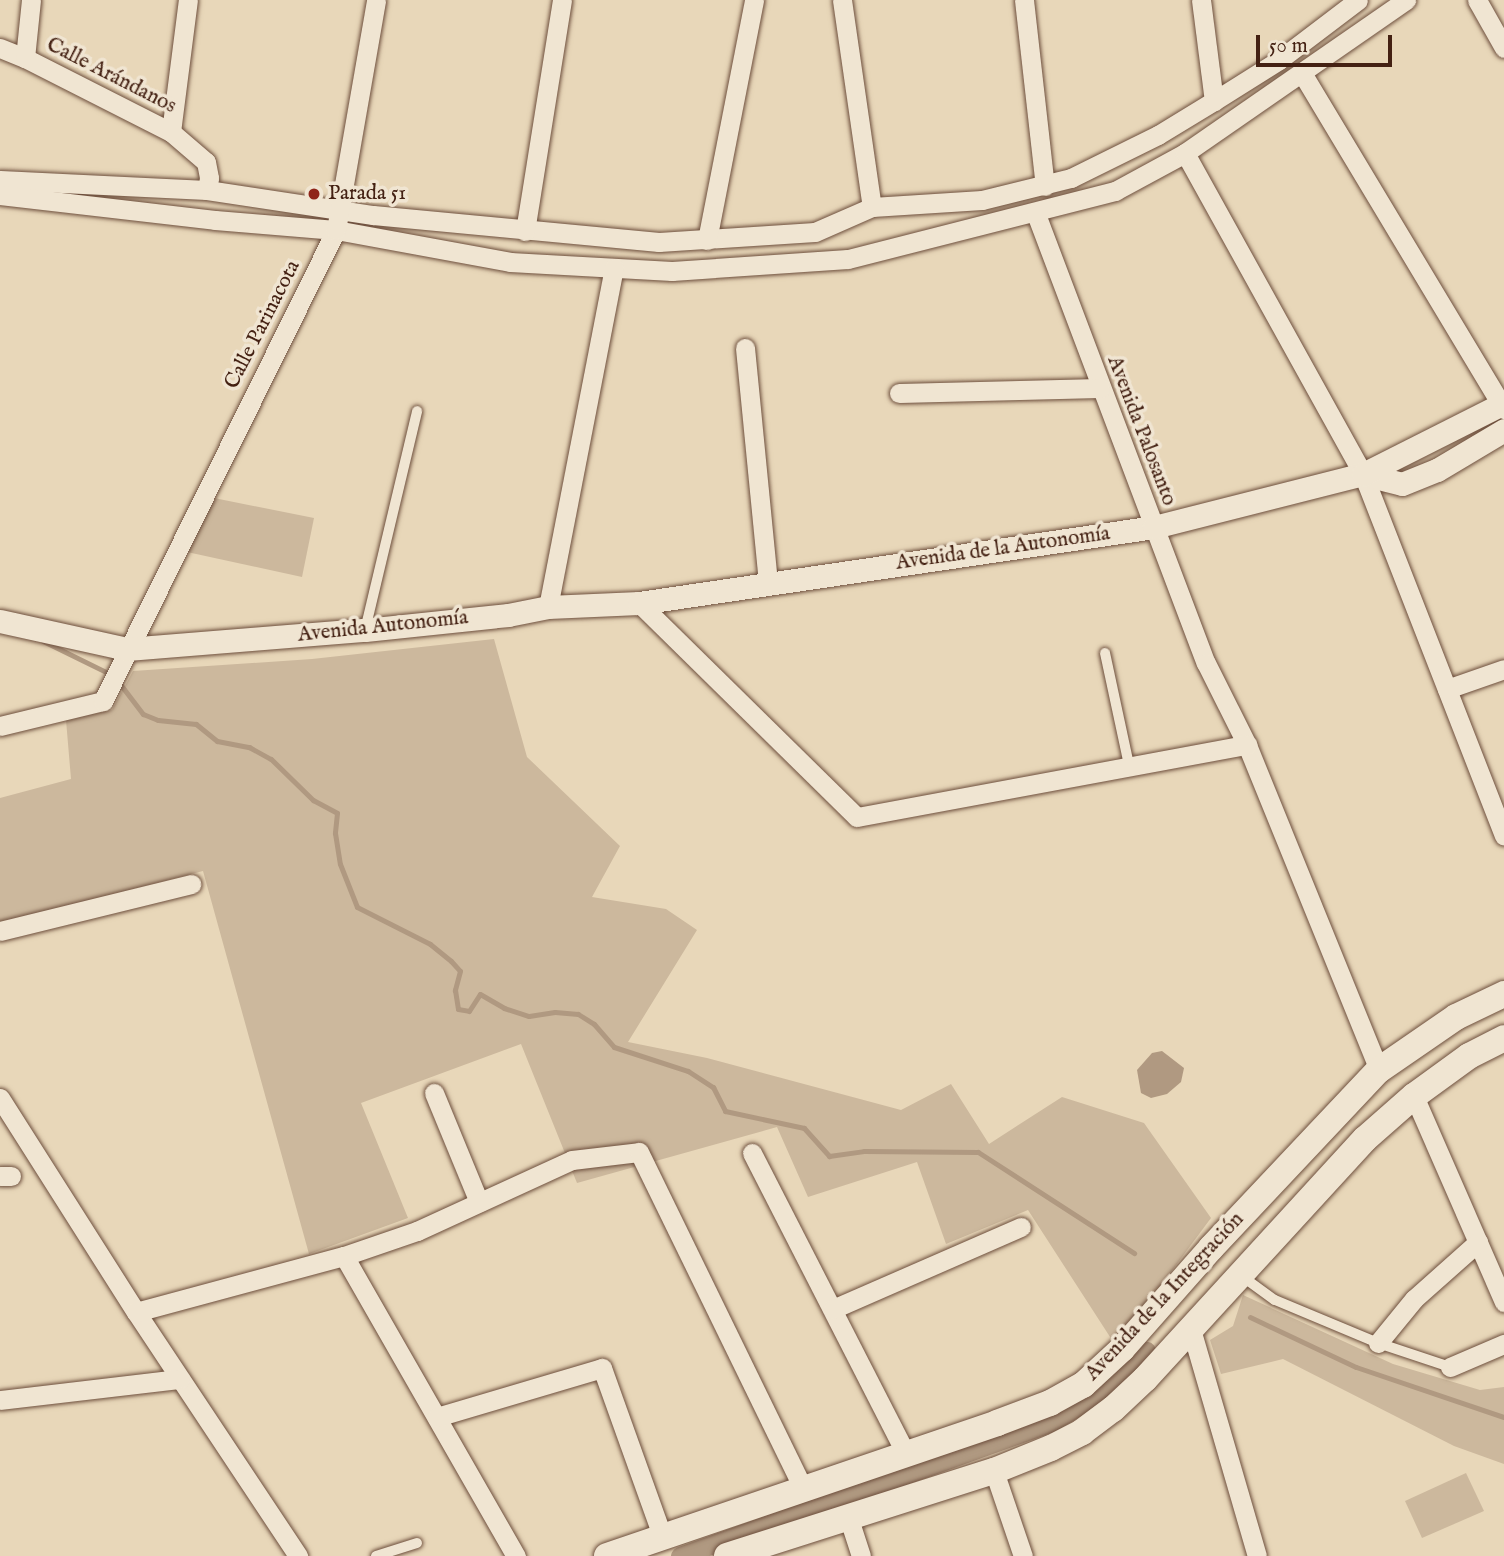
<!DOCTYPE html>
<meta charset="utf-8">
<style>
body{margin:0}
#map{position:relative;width:1504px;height:1556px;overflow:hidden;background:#e8d7b9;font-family:"IM FELL English",serif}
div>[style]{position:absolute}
.green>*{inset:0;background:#ccb89d}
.water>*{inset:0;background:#b09981}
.stream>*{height:5px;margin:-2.5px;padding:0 2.5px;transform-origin:2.5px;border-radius:2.5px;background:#b09981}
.canal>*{height:19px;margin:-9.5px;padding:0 9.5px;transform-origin:9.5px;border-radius:9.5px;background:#b09981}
.roads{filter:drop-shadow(0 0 2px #6d4e3c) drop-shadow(0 0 2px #6d4e3c)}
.service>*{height:10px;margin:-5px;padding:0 5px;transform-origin:5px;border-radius:5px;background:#f0e5d2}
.minor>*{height:19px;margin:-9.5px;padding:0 9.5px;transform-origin:9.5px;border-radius:9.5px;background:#f0e5d2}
.tertiary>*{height:23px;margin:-11.5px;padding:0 11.5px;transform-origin:11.5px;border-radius:11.5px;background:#f0e5d2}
.secondary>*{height:26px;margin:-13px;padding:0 13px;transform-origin:13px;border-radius:13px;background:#f0e5d2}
.dots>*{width:19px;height:19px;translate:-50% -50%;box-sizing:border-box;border:4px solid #f0e5d2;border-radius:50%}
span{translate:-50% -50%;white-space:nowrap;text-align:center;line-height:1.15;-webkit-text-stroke:7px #f0e5d2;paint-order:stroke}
.street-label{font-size:21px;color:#442113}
.poi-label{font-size:21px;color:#442113}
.left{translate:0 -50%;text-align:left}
.scale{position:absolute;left:1256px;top:35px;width:136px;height:32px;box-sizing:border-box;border:4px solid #442113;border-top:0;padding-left:9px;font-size:21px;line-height:24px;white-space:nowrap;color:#442113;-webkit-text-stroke:5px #f0e5d2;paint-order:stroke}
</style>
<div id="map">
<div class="green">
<div style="clip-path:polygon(214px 498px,314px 518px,302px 577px,187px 552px)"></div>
<div style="clip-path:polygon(494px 639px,527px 757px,620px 846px,592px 897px,666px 909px,697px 930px,628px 1042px,707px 1058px,901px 1110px,951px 1084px,989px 1144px,1062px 1097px,1144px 1123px,1211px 1218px,1153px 1296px,1112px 1340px,1028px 1210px,946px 1244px,917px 1162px,808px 1197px,777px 1127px,577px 1183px,521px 1044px,361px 1103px,408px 1218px,309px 1254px,203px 871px,0 923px,0 798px,71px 779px,66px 720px,112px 710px,133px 671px,312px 659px)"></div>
<div style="clip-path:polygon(1243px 1295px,1393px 1364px,1480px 1390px,1504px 1387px,1504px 1464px,1454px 1446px,1283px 1359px,1221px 1374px,1210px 1340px,1233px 1326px)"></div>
<div style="clip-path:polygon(1466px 1473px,1484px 1511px,1422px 1538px,1405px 1501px)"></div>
</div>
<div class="water">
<div style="clip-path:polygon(1162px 1051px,1184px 1068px,1181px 1082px,1167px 1094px,1151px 1098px,1141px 1093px,1137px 1070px,1152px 1053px)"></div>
</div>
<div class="stream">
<div style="left:43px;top:641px;width:79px;rotate:26.2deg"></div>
<div style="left:114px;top:676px;width:48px;rotate:52.7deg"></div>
<div style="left:143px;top:714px;width:16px;rotate:22deg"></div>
<div style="left:158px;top:720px;width:38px;rotate:6deg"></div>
<div style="left:196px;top:724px;width:27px;rotate:39deg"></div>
<div style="left:217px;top:741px;width:33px;rotate:11deg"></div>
<div style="left:249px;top:747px;width:25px;rotate:29deg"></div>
<div style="left:271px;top:759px;width:59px;rotate:44.3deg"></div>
<div style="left:313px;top:800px;width:27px;rotate:28deg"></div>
<div style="left:337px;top:813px;width:20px;rotate:96deg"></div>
<div style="left:335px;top:833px;width:31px;rotate:81deg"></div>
<div style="left:340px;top:864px;width:46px;rotate:68.4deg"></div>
<div style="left:357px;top:907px;width:82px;rotate:26.9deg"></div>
<div style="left:430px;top:944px;width:27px;rotate:39deg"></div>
<div style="left:451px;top:961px;width:13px;rotate:48deg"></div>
<div style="left:460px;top:971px;width:20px;rotate:105deg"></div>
<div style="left:455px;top:990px;width:19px;rotate:81deg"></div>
<div style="left:458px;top:1009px;width:11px;rotate:10deg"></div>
<div style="left:469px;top:1011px;width:20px;rotate:-57deg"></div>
<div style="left:480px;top:994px;width:28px;rotate:30deg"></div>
<div style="left:504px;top:1008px;width:26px;rotate:18deg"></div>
<div style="left:529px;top:1016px;width:26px;rotate:-9deg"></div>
<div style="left:555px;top:1012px;width:23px;rotate:5deg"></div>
<div style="left:578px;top:1014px;width:19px;rotate:32deg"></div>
<div style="left:594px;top:1024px;width:30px;rotate:49deg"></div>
<div style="left:614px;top:1047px;width:78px;rotate:18deg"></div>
<div style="left:688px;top:1071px;width:30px;rotate:33deg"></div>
<div style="left:713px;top:1087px;width:27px;rotate:63deg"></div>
<div style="left:725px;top:1111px;width:81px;rotate:12.1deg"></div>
<div style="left:804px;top:1128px;width:38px;rotate:48deg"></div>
<div style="left:829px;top:1156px;width:35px;rotate:-8deg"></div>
<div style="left:864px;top:1151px;width:114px;rotate:0.5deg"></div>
<div style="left:978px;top:1152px;width:186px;rotate:32.9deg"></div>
<div style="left:1250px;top:1317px;width:117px;rotate:25.3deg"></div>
<div style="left:1356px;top:1367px;width:156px;rotate:18.7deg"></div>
</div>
<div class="canal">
<div style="left:680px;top:1556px;width:393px;rotate:-19.8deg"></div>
<div style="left:1050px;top:1423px;width:47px;rotate:-31deg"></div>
<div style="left:1090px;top:1399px;width:74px;rotate:-40.6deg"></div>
</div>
<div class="roads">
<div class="service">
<div style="left:365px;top:630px;width:225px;rotate:-76.6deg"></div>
<div style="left:1105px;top:653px;width:115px;rotate:77.9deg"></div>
<div style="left:1243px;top:1277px;width:39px;rotate:36deg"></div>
<div style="left:1275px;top:1300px;width:112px;rotate:22.7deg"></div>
<div style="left:1378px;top:1343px;width:76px;rotate:18.4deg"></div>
<div style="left:376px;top:1556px;width:43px;rotate:-17.6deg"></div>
</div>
<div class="minor">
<div style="left:842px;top:0;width:209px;rotate:81.8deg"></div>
<div style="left:1024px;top:0;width:187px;rotate:83.6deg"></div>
<div style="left:1201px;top:0;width:102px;rotate:82.7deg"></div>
<div style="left:1477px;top:0;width:55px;rotate:60.6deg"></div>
<div style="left:0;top:48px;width:27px;rotate:22deg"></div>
<div style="left:25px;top:58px;width:164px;rotate:26.9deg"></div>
<div style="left:171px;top:132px;width:46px;rotate:40.6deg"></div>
<div style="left:206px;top:162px;width:16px;rotate:79deg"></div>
<div style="left:209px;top:178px;width:12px;rotate:99deg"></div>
<div style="left:25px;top:58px;width:58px;rotate:-84.1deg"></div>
<div style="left:1302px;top:73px;width:392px;rotate:59deg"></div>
<div style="left:171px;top:132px;width:133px;rotate:-82.7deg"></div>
<div style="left:1185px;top:153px;width:367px;rotate:61deg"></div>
<div style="left:1363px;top:474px;width:388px;rotate:68.7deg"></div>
<div style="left:0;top:180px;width:207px;rotate:2.8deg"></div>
<div style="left:207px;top:190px;width:168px;rotate:8.6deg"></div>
<div style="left:373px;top:215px;width:287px;rotate:5.4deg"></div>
<div style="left:659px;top:242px;width:156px;rotate:-3.7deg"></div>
<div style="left:815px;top:232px;width:62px;rotate:-23.7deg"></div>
<div style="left:872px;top:207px;width:110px;rotate:-3.6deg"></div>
<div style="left:982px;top:200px;width:92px;rotate:-13.9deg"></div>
<div style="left:1071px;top:178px;width:97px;rotate:-26.3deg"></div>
<div style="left:1158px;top:135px;width:66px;rotate:-31.3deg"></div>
<div style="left:1214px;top:101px;width:77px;rotate:-32.2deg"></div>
<div style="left:1279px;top:60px;width:99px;rotate:-37.2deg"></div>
<div style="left:0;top:195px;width:216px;rotate:6.6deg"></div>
<div style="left:215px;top:220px;width:121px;rotate:4.7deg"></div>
<div style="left:336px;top:230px;width:177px;rotate:10.4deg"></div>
<div style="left:510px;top:262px;width:162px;rotate:3.2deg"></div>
<div style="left:672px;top:271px;width:176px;rotate:-3.9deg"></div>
<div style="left:848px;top:259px;width:276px;rotate:-14.3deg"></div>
<div style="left:1115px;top:191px;width:80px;rotate:-28.5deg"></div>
<div style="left:1185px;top:153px;width:269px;rotate:-34.7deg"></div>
<div style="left:1036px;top:214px;width:480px;rotate:69.3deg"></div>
<div style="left:1206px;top:663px;width:92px;rotate:63.4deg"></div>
<div style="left:1247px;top:745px;width:351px;rotate:67.9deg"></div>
<div style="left:525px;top:231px;width:234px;rotate:-80.9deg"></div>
<div style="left:707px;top:240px;width:245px;rotate:-78.9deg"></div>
<div style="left:745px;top:348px;width:235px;rotate:84.4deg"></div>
<div style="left:899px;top:393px;width:201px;rotate:-1.4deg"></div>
<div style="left:639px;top:603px;width:305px;rotate:44.5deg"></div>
<div style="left:857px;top:817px;width:397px;rotate:-10.5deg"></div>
<div style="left:548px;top:607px;width:345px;rotate:-79deg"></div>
<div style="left:1447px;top:689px;width:60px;rotate:-19.3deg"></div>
<div style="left:0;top:726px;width:106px;rotate:-13.6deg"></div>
<div style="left:103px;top:701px;width:525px;rotate:-63.68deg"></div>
<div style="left:336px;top:230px;width:233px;rotate:-80.1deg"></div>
<div style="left:0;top:931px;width:197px;rotate:-13.8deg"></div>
<div style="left:434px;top:1093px;width:118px;rotate:67.6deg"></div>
<div style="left:1414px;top:1096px;width:225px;rotate:66.4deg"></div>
<div style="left:0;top:1098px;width:254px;rotate:57.6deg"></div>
<div style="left:136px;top:1312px;width:293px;rotate:56.4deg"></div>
<div style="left:752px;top:1153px;width:338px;rotate:62.9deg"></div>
<div style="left:0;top:1176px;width:11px"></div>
<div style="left:344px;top:1256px;width:346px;rotate:60.2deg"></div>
<div style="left:833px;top:1309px;width:205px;rotate:-23.6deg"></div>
<div style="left:136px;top:1312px;width:215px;rotate:-15.1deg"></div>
<div style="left:344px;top:1256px;width:77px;rotate:-18.9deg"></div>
<div style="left:417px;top:1231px;width:170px;rotate:-24.6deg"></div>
<div style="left:572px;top:1160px;width:67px;rotate:-6.8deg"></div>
<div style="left:639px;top:1152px;width:374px;rotate:64deg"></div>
<div style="left:1191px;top:1329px;width:236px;rotate:73.8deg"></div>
<div style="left:1378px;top:1343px;width:57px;rotate:-50.7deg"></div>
<div style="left:1414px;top:1299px;width:86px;rotate:-41.7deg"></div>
<div style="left:1450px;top:1367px;width:59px;rotate:-23.1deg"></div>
<div style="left:0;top:1400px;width:181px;rotate:-6.7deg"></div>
<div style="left:437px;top:1417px;width:172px;rotate:-16.5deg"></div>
<div style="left:602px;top:1368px;width:178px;rotate:70.3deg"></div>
<div style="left:994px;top:1471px;width:90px;rotate:71.2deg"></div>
<div style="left:848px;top:1516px;width:42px;rotate:72deg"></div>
</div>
<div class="tertiary">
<div style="left:1363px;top:474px;width:40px;rotate:14.4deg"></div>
<div style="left:1402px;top:484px;width:38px;rotate:-22deg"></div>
<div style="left:1437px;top:470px;width:78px;rotate:-30.8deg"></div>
<div style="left:0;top:621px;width:130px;rotate:12.4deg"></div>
<div style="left:127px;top:649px;width:239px;rotate:-4.6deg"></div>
<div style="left:365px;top:630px;width:144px;rotate:-6deg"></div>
<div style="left:508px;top:615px;width:41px;rotate:-11.3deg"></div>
<div style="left:548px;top:607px;width:91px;rotate:-2.5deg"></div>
<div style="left:639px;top:603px;width:521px;rotate:-8.39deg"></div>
<div style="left:1154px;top:527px;width:216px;rotate:-14.2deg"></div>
<div style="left:1363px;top:474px;width:158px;rotate:-26.7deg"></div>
</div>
<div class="secondary">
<div style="left:607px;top:1556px;width:412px;rotate:-18.8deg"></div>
<div style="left:997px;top:1423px;width:57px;rotate:-20.7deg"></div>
<div style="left:1050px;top:1403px;width:38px;rotate:-29deg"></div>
<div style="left:1083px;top:1385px;width:53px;rotate:-42.7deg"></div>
<div style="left:1122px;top:1349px;width:135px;rotate:-48.6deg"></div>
<div style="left:1211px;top:1248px;width:245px;rotate:-46.7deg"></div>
<div style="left:1379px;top:1070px;width:93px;rotate:-34.5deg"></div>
<div style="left:1456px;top:1017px;width:53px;rotate:-25.6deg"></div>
<div style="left:727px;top:1556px;width:280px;rotate:-17.7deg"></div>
<div style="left:994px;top:1471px;width:61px;rotate:-22deg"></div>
<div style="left:1051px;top:1448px;width:35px;rotate:-27deg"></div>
<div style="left:1082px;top:1432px;width:39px;rotate:-37deg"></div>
<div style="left:1113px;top:1409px;width:44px;rotate:-43.2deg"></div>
<div style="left:1145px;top:1379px;width:326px;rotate:-47.5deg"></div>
<div style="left:1365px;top:1139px;width:65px;rotate:-41.3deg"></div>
<div style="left:1414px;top:1096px;width:68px;rotate:-36deg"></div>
<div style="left:1469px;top:1056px;width:39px;rotate:-27deg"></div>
</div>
</div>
<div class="dots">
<div style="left:314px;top:194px;background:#8f2418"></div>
</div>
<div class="street-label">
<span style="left:111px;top:76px;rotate:27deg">Calle Arándanos</span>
<span style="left:263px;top:325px;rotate:-63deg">Calle Parinacota</span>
<span style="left:1141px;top:431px;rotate:69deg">Avenida Palosanto</span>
<span style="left:1003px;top:549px;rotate:-8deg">Avenida de la Autonomía</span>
<span style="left:383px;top:627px;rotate:-6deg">Avenida Autonomía</span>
<span style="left:1165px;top:1297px;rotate:-47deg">Avenida de la Integración</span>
</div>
<div class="poi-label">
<span class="left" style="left:328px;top:194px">Parada 51</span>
</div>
<div class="scale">50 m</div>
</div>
